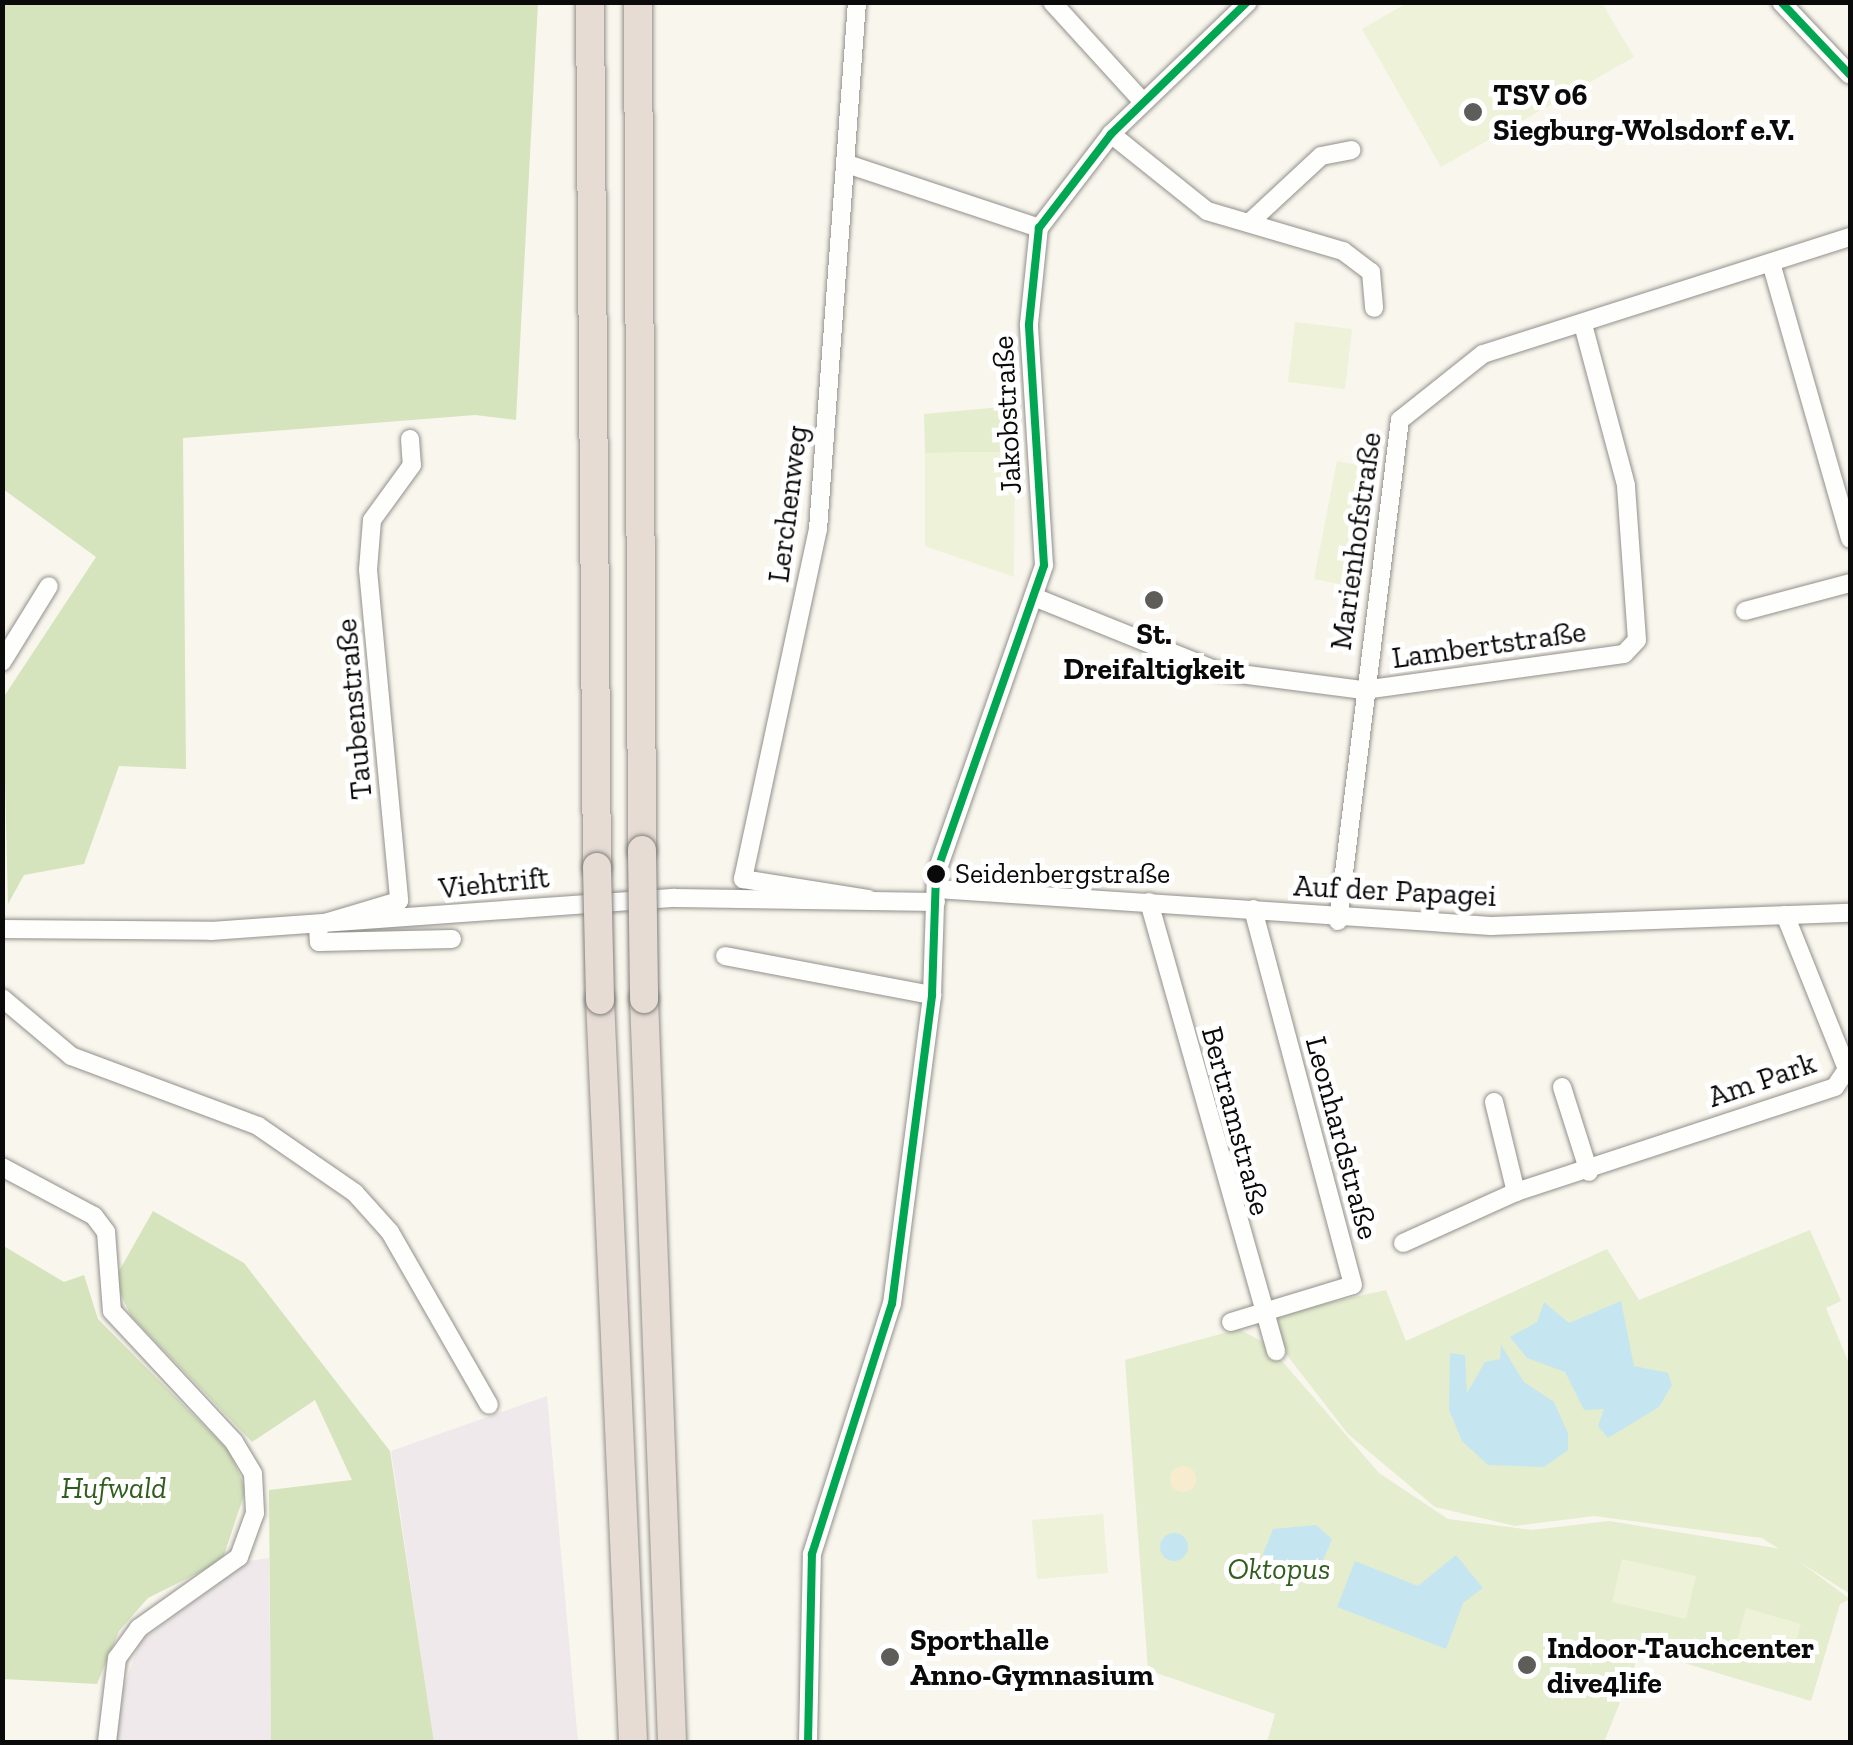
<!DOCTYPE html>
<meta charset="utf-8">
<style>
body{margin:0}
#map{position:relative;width:1853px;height:1745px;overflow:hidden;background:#f9f6ed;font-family:"Zilla Slab",serif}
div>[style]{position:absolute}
.industrial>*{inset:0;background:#efe9eb}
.green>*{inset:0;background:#e4edce}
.forest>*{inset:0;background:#d5e4bd}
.sand>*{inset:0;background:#f8eccf}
.round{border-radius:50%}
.pitch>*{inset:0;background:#edf2d8}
.water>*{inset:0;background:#c5e6f1}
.stream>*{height:5px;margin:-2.5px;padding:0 2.5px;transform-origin:2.5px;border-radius:2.5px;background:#c5e6f1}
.roads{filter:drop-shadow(0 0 2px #92908c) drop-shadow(0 0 2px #92908c)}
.minor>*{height:18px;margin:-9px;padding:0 9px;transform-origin:9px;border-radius:9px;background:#fefefc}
.highway>*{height:28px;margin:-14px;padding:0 14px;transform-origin:14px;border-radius:14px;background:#e7dcd4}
.bridges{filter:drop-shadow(0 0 2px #7f7e7a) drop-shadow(0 0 2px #7f7e7a)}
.highway-bridge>*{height:28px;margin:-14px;padding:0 14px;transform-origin:14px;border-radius:14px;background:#e7dcd4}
.bus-1>*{height:8px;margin:-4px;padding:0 4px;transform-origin:4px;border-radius:4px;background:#00a651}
.dots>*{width:28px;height:28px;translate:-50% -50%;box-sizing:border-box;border:5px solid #fff;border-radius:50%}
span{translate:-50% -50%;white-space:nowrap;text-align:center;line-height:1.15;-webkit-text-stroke:10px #fff;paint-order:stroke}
.bus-label{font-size:28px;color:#0a0a0a}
.left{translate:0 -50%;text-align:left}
.poi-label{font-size:30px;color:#0a0a0a;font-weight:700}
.street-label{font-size:30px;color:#0a0a0a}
.park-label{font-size:30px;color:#315e1e;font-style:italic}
.frame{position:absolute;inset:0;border:5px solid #0a0a0a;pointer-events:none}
</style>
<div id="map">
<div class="industrial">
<div style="clip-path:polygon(547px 1396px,578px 1742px,434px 1742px,391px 1451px)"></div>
<div style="clip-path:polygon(269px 1558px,271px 1742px,116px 1742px,116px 1710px,140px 1641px,250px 1561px)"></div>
</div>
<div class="green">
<div style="clip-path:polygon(1013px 406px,1015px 452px,925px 453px,924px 414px)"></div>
<div style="clip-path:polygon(1810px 1230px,1841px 1301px,1826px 1308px,1850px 1366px,1850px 1594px,1762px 1538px,1594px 1516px,1515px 1526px,1435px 1507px,1348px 1434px,1276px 1341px,1278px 1314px,1386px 1290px,1406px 1341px,1607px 1249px,1639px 1300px)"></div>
<div style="clip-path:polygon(1239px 1329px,1268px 1345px,1379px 1473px,1448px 1519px,1532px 1530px,1609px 1521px,1782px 1549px,1850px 1599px,1840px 1604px,1811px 1701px,1641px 1650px,1604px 1742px,1267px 1742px,1275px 1714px,1148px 1670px,1125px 1360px)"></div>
</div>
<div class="forest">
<div style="clip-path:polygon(3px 2px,538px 3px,516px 420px,475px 415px,183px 438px,186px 769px,119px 766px,84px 864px,24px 875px,8px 904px,3px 698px,96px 557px,3px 489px)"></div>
<div style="clip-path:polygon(153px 1211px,244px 1263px,390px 1451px,434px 1742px,271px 1742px,269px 1490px,352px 1480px,315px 1400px,252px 1442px,131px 1316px,114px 1280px)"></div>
<div style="clip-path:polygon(2px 1245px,64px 1282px,84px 1275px,98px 1319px,229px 1451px,246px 1489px,222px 1561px,148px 1598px,119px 1631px,97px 1684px,3px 1679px)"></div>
</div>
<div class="sand">
<div class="round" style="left:1170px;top:1466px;width:26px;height:26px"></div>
</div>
<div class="pitch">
<div style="clip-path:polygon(1407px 3px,1602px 3px,1634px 57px,1441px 167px,1362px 29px)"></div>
<div style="clip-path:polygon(1295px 322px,1352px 329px,1345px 389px,1288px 382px)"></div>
<div style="clip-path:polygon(1015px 452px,1014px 577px,925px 546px,925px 453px)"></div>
<div style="clip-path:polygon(1337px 461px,1377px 469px,1354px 587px,1314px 579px)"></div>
<div style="clip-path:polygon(1103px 1514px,1108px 1573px,1037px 1579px,1032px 1520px)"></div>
<div style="clip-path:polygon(1622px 1559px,1696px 1576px,1686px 1619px,1612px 1602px)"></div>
<div style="clip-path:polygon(1746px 1608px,1801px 1624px,1791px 1657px,1737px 1641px)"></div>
</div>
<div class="water">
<div style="clip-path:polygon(1621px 1301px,1634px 1366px,1668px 1373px,1672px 1385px,1659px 1407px,1608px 1438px,1598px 1426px,1604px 1409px,1584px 1410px,1565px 1372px,1527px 1358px,1510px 1337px,1537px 1322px,1544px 1302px,1569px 1323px)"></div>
<div style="clip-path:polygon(1501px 1345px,1524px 1382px,1554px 1402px,1568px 1433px,1568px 1450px,1544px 1467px,1488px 1465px,1462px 1441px,1449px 1410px,1450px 1353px,1465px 1355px,1467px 1393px,1485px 1362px,1500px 1359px)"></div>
<div style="clip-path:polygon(1316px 1525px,1332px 1539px,1318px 1573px,1299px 1582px,1270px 1571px,1263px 1554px,1273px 1529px)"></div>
<div class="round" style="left:1160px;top:1533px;width:28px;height:28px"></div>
<div style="clip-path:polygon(1456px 1555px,1483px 1588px,1463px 1603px,1446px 1649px,1337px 1607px,1355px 1561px,1418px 1586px)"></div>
</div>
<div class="stream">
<div style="left:50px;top:2px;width:34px"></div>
</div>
<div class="roads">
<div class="minor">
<div style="left:857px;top:2px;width:528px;rotate:94.23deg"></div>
<div style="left:818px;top:529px;width:358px;rotate:102.1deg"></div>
<div style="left:743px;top:879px;width:127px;rotate:9.1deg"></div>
<div style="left:1052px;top:2px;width:135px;rotate:47.7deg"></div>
<div style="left:1781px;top:2px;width:100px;rotate:46.6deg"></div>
<div style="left:1111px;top:134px;width:123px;rotate:38.7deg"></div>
<div style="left:1207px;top:211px;width:142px;rotate:16.4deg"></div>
<div style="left:1343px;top:251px;width:35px;rotate:37deg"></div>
<div style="left:1371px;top:272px;width:36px;rotate:85deg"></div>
<div style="left:847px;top:164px;width:202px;rotate:18.4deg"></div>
<div style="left:1249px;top:223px;width:98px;rotate:-42.9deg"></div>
<div style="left:1321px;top:156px;width:31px;rotate:-11deg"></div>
<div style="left:1771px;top:263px;width:287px;rotate:74deg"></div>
<div style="left:410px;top:439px;width:26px;rotate:86deg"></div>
<div style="left:412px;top:465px;width:68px;rotate:126deg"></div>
<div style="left:372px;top:520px;width:50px;rotate:94.6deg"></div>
<div style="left:368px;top:570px;width:332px;rotate:84.6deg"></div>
<div style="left:399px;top:901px;width:84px;rotate:163.5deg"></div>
<div style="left:318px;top:925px;width:17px;rotate:87deg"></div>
<div style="left:319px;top:942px;width:133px;rotate:-1.3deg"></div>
<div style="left:1034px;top:597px;width:197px;rotate:22deg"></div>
<div style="left:1217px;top:671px;width:148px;rotate:7.4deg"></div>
<div style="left:1364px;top:690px;width:262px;rotate:-7.9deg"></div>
<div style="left:1624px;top:654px;width:19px;rotate:-47deg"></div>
<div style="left:1637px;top:640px;width:155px;rotate:-94.1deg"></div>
<div style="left:1626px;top:485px;width:167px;rotate:-105deg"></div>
<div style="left:1745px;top:611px;width:109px;rotate:-14.9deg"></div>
<div style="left:2px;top:662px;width:89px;rotate:-58.3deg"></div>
<div style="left:937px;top:889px;width:555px;rotate:3.82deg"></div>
<div style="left:1491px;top:926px;width:359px;rotate:-2.1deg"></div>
<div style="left:1149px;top:902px;width:467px;rotate:74.2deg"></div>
<div style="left:1338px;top:921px;width:505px;rotate:-82.95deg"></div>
<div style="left:1400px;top:420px;width:106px;rotate:-38.5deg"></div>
<div style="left:1483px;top:354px;width:385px;rotate:-17.7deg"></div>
<div style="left:2px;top:929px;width:209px;rotate:0.5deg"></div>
<div style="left:211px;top:931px;width:465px;rotate:-4.1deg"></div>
<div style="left:675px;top:898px;width:261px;rotate:0.9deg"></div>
<div style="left:725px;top:956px;width:211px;rotate:10.7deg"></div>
<div style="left:2px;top:998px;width:90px;rotate:40deg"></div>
<div style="left:71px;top:1056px;width:200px;rotate:20.5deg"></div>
<div style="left:258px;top:1126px;width:118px;rotate:34.6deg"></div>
<div style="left:355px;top:1193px;width:52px;rotate:48.1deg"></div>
<div style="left:390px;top:1232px;width:199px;rotate:60.2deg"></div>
<div style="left:1562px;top:1087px;width:89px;rotate:72.4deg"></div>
<div style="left:1494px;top:1102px;width:93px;rotate:76.3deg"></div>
<div style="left:2px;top:1167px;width:104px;rotate:28deg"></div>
<div style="left:94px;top:1216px;width:20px;rotate:53deg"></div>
<div style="left:106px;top:1232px;width:79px;rotate:85.7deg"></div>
<div style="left:112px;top:1311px;width:179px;rotate:47deg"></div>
<div style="left:234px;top:1442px;width:37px;rotate:59deg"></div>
<div style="left:253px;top:1474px;width:39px;rotate:87deg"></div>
<div style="left:255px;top:1513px;width:47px;rotate:110deg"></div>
<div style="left:239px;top:1557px;width:123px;rotate:144.6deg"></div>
<div style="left:139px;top:1628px;width:37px;rotate:126deg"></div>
<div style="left:117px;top:1658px;width:85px;rotate:96.8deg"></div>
<div style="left:1403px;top:1243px;width:124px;rotate:-24.3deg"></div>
<div style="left:1516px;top:1192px;width:336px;rotate:-18.2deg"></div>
<div style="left:1835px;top:1087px;width:22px;rotate:-56deg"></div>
<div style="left:1847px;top:1069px;width:166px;rotate:-111.9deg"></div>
<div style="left:1231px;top:1322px;width:127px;rotate:-16.9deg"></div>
<div style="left:1353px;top:1285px;width:389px;rotate:-104.9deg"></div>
<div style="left:808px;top:1742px;width:188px;rotate:-88.8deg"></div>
<div style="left:812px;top:1554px;width:262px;rotate:-72.3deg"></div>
<div style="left:892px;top:1304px;width:312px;rotate:-82.6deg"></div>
<div style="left:932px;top:995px;width:121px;rotate:-88.1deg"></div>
<div style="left:936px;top:874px;width:327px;rotate:-70.7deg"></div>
<div style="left:1044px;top:565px;width:241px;rotate:-93.6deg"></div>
<div style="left:1029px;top:324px;width:97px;rotate:-84.1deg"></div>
<div style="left:1039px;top:228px;width:118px;rotate:-52.5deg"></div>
<div style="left:1111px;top:134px;width:190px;rotate:-43.9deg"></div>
</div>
<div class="highway">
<div style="left:590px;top:2px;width:865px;rotate:89.54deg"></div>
<div style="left:638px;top:2px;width:848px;rotate:89.73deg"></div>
<div style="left:644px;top:999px;width:744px;rotate:87.84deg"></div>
<div style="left:600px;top:1000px;width:743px;rotate:87.45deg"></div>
</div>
</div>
<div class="bridges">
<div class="highway-bridge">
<div style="left:642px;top:850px;width:149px;rotate:89.2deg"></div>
<div style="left:597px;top:867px;width:133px;rotate:88.7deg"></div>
</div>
</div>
<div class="bus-1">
<div style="left:1781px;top:2px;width:100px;rotate:46.6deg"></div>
<div style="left:808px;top:1742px;width:188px;rotate:-88.8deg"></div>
<div style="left:812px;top:1554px;width:262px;rotate:-72.3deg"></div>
<div style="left:892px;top:1304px;width:312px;rotate:-82.6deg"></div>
<div style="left:932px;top:995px;width:121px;rotate:-88.1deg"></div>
<div style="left:936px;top:874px;width:327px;rotate:-70.7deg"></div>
<div style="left:1044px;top:565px;width:241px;rotate:-93.6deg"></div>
<div style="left:1029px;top:324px;width:97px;rotate:-84.1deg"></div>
<div style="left:1039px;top:228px;width:118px;rotate:-52.5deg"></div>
<div style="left:1111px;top:134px;width:190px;rotate:-44.1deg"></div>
</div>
<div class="dots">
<div style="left:1473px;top:112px;background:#5e5d59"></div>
<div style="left:1154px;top:600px;background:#5e5d59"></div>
<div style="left:936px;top:874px;background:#0a0a0a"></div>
<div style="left:890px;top:1657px;background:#5e5d59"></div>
<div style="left:1527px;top:1665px;background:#5e5d59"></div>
</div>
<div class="bus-label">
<span class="left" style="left:955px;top:874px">Seidenbergstraße</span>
</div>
<div class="poi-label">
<span class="left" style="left:1493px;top:112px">TSV 06<br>Siegburg-Wolsdorf e.V.</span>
<span style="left:1154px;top:651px">St.<br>Dreifaltigkeit</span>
<span class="left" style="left:910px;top:1657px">Sporthalle<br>Anno-Gymnasium</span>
<span class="left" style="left:1547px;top:1665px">Indoor-Tauchcenter<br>dive4life</span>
</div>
<div class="street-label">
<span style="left:1007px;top:415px;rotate:-93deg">Jakobstraße</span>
<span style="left:788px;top:504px;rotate:-83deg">Lerchenweg</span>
<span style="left:1356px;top:541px;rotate:-82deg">Marienhofstraße</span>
<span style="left:1489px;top:645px;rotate:-8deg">Lambertstraße</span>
<span style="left:354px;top:709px;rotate:-95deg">Taubenstraße</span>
<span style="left:494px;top:883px;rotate:-6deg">Viehtrift</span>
<span style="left:1395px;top:891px;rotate:3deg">Auf der Papagei</span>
<span style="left:1762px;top:1080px;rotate:-19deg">Am Park</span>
<span style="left:1236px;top:1121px;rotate:75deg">Bertramstraße</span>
<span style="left:1342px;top:1138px;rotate:75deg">Leonhardstraße</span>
</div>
<div class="park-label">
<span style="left:114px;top:1488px">Hufwald</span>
<span style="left:1279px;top:1569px">Oktopus</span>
</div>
<div class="frame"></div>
</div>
